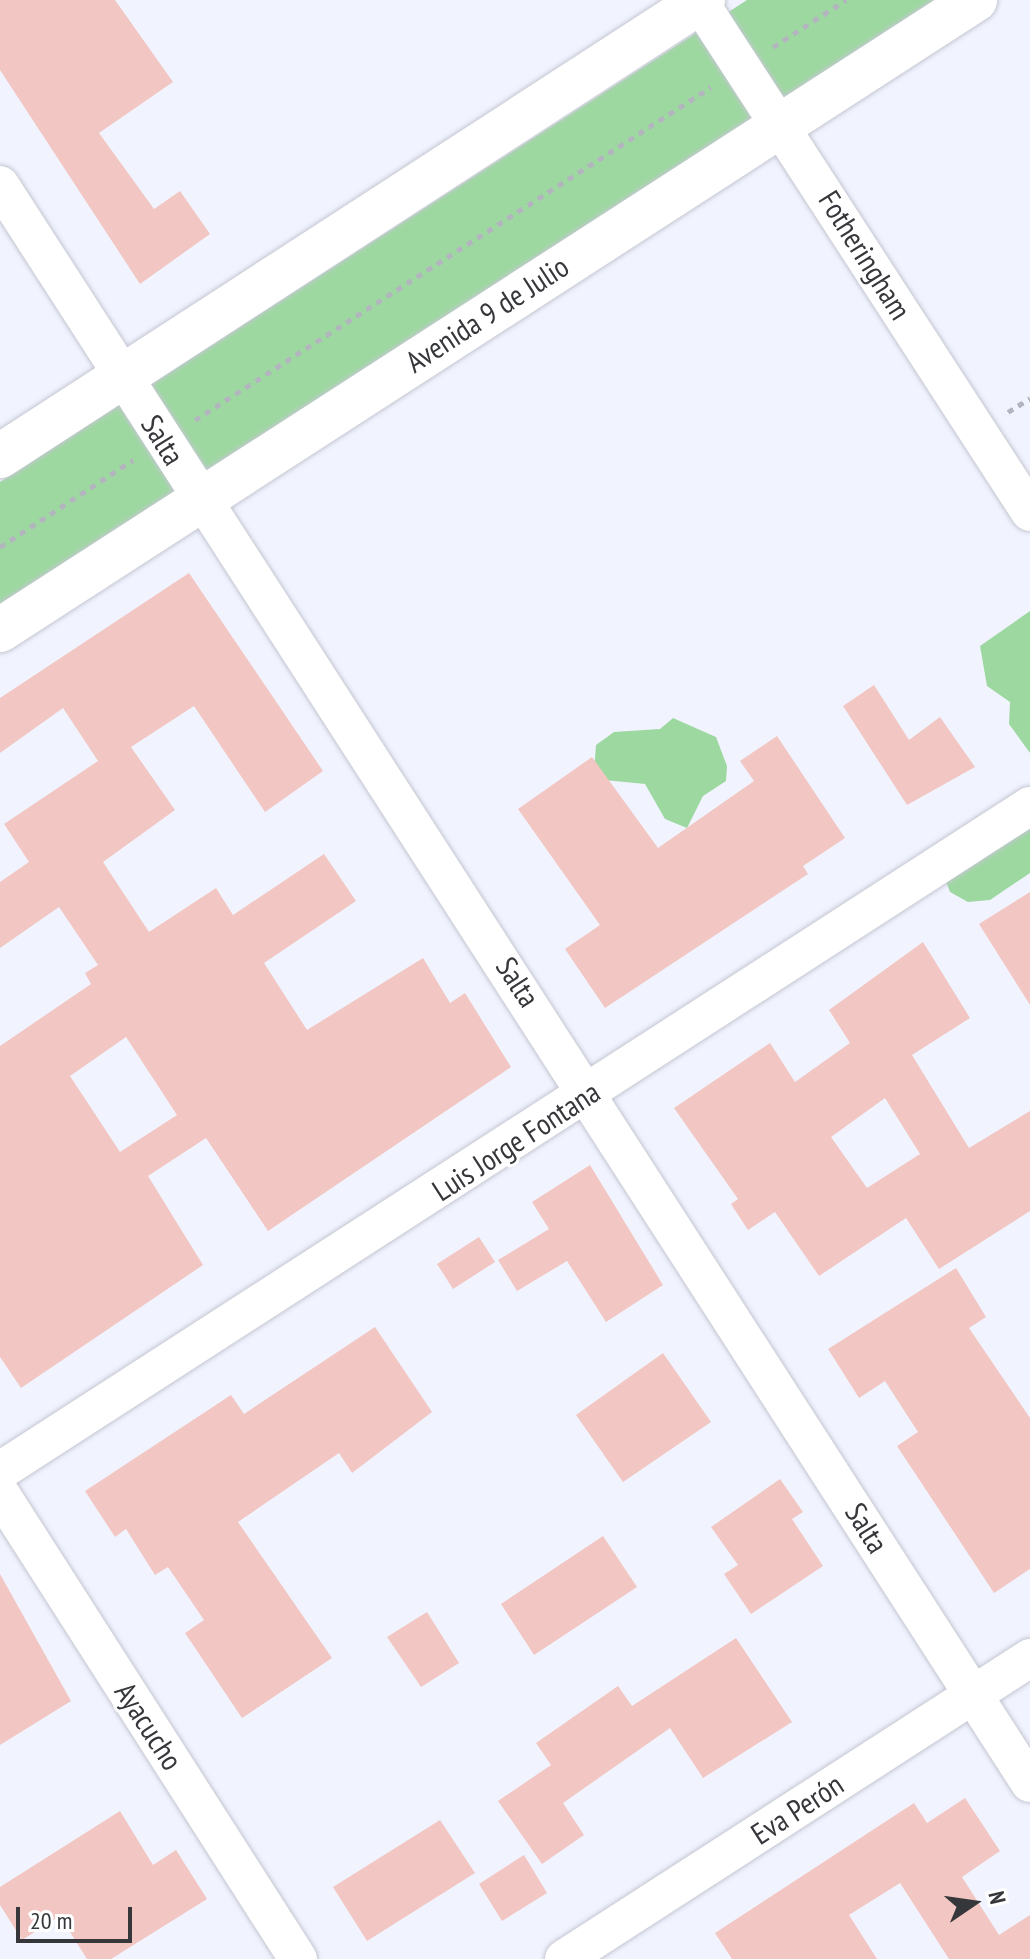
<!DOCTYPE html>
<meta charset="utf-8">
<style>
body{margin:0}
#map{position:relative;width:1030px;height:1959px;overflow:hidden;background:#f1f4ff;font-family:"PT Sans Narrow",sans-serif}
div>[style]{position:absolute}
.green>*{inset:0;background:#9ed8a1}
.building>*{inset:0;background:#f2c6c2}
.path>*{height:5px;margin-top:-2.5px;transform-origin:0;background:repeating-linear-gradient(90deg,#b3b5be 0 6px,transparent 0 12px)}
.roads{filter:drop-shadow(0 0 2px #c4c6d1) drop-shadow(0 0 2px #c4c6d1)}
.street>*{height:38px;margin:-19px;padding:0 19px;transform-origin:19px;border-radius:19px;background:#fff}
.secondary>*{height:44px;margin:-22px;padding:0 22px;transform-origin:22px;border-radius:22px;background:#fff}
span{translate:-50% -50%;white-space:nowrap;text-align:center;line-height:1.15;-webkit-text-stroke:6px #fff;paint-order:stroke}
.street-label{font-size:30px;color:#36373b}
.north{position:absolute;left:934px;top:1863px;width:80px;height:80px;-webkit-text-stroke:6px #fff;paint-order:stroke;rotate:77deg;font-size:22px;font-weight:700;line-height:32px;text-align:center;color:#36373b}
.north::after{content:'';display:block;margin:auto;width:28px;height:36px;background:#36373b;clip-path:polygon(50% 0,100% 100%,50% 72%,0 100%)}
.scale{position:absolute;left:16px;top:1907px;width:116px;height:36px;box-sizing:border-box;border:4px solid #36373b;border-top:0;padding-left:10px;font-size:24px;line-height:28px;white-space:nowrap;color:#36373b;-webkit-text-stroke:6px #fff;paint-order:stroke}
</style>
<div id="map">
<div class="green">
<div style="clip-path:polygon(747px 0,940px 0,0 607px,0 482px)"></div>
<div style="clip-path:polygon(1030px 611px,1030px 753px,1009px 724px,1010px 702px,987px 686px,980px 646px)"></div>
<div style="clip-path:polygon(673px 718px,716px 737px,727px 766px,726px 781px,703px 796px,687px 828px,665px 819px,645px 784px,604px 780px,594px 771px,596px 745px,614px 732px,660px 729px)"></div>
<div style="clip-path:polygon(1030px 787px,1030px 873px,990px 900px,968px 902px,950px 892px,943px 874px)"></div>
</div>
<div class="building">
<div style="clip-path:polygon(0 0,115px 0,173px 82px,99px 133px,154px 209px,180px 191px,210px 234px,140px 284px,0 70px)"></div>
<div style="clip-path:polygon(evenodd,189px 573px,323px 771px,265px 812px,194px 706px,131px 747px,175px 810px,103px 862px,149px 932px,216px 888px,233px 915px,324px 854px,356px 901px,264px 963px,307px 1030px,423px 958px,450px 1003px,465px 993px,511px 1067px,268px 1231px,206px 1138px,148px 1176px,203px 1265px,21px 1388px,0 1357px,0 1046px,91px 984px,85px 973px,98px 965px,59px 907px,0 948px,0 882px,29px 862px,4px 824px,98px 761px,63px 708px,0 753px,0 698px,189px 573px,126px 1037px,177px 1115px,120px 1152px,70px 1076px,126px 1037px)"></div>
<div style="clip-path:polygon(874px 685px,909px 740px,940px 717px,975px 767px,907px 805px,843px 706px)"></div>
<div style="clip-path:polygon(777px 736px,845px 838px,803px 866px,808px 874px,605px 1008px,565px 949px,600px 925px,518px 809px,592px 757px,658px 848px,754px 781px,740px 761px)"></div>
<div style="clip-path:polygon(1030px 892px,1030px 1005px,979px 924px)"></div>
<div style="clip-path:polygon(evenodd,923px 942px,970px 1018px,912px 1055px,969px 1148px,1030px 1111px,1030px 1211px,939px 1269px,906px 1218px,819px 1276px,775px 1212px,748px 1230px,731px 1204px,738px 1199px,674px 1108px,770px 1043px,795px 1082px,850px 1043px,829px 1010px,923px 942px,885px 1098px,920px 1154px,867px 1188px,831px 1137px,885px 1098px)"></div>
<div style="clip-path:polygon(590px 1165px,663px 1285px,606px 1322px,567px 1261px,517px 1291px,498px 1260px,549px 1229px,532px 1202px)"></div>
<div style="clip-path:polygon(479px 1237px,495px 1262px,453px 1289px,437px 1264px)"></div>
<div style="clip-path:polygon(956px 1268px,986px 1317px,969px 1328px,1030px 1418px,1030px 1569px,994px 1593px,897px 1446px,918px 1432px,885px 1381px,859px 1398px,828px 1349px)"></div>
<div style="clip-path:polygon(375px 1327px,432px 1412px,352px 1473px,339px 1453px,238px 1522px,332px 1658px,242px 1718px,185px 1633px,204px 1620px,168px 1567px,155px 1575px,126px 1529px,115px 1537px,85px 1491px,231px 1395px,244px 1414px)"></div>
<div style="clip-path:polygon(663px 1353px,711px 1422px,623px 1482px,576px 1415px)"></div>
<div style="clip-path:polygon(780px 1479px,803px 1512px,792px 1519px,823px 1566px,751px 1614px,724px 1574px,738px 1565px,711px 1527px)"></div>
<div style="clip-path:polygon(603px 1536px,637px 1587px,534px 1655px,501px 1604px)"></div>
<div style="clip-path:polygon(0 1574px,71px 1701px,0 1745px)"></div>
<div style="clip-path:polygon(427px 1612px,459px 1663px,421px 1687px,387px 1637px)"></div>
<div style="clip-path:polygon(736px 1638px,792px 1722px,703px 1778px,670px 1728px,563px 1803px,584px 1835px,542px 1864px,498px 1801px,551px 1765px,536px 1743px,618px 1686px,632px 1706px)"></div>
<div style="clip-path:polygon(965px 1798px,1000px 1851px,962px 1877px,999px 1935px,1030px 1915px,1030px 1959px,949px 1959px,900px 1883px,849px 1915px,877px 1959px,732px 1959px,715px 1933px,914px 1803px,927px 1823px)"></div>
<div style="clip-path:polygon(120px 1811px,153px 1865px,176px 1850px,207px 1899px,111px 1959px,87px 1959px,60px 1916px,22px 1940px,0 1905px,0 1887px)"></div>
<div style="clip-path:polygon(440px 1820px,475px 1873px,367px 1941px,333px 1887px)"></div>
<div style="clip-path:polygon(524px 1855px,547px 1893px,502px 1921px,479px 1884px)"></div>
</div>
<div class="path">
<div style="left:773px;top:47px;width:87px;rotate:-32.8deg"></div>
<div style="left:1008px;top:412px;width:26px;rotate:-32deg"></div>
<div style="left:195px;top:420px;width:614px;rotate:-32.84deg"></div>
<div style="left:0;top:547px;width:159px;rotate:-33.2deg"></div>
</div>
<div class="roads">
<div class="street">
<div style="left:698px;top:0;width:610px;rotate:57.04deg"></div>
<div style="left:0;top:185px;width:1901px;rotate:57.2deg"></div>
<div style="left:0;top:1471px;width:1226px;rotate:-32.85deg"></div>
<div style="left:0;top:1493px;width:553px;rotate:57.4deg"></div>
<div style="left:564px;top:1959px;width:555px;rotate:-32.86deg"></div>
</div>
<div class="secondary">
<div style="left:0;top:456px;width:838px;rotate:-32.97deg"></div>
<div style="left:0;top:630px;width:1161px;rotate:-32.87deg"></div>
</div>
</div>
<div class="street-label">
<span style="left:865px;top:255px;rotate:58deg">Fotheringham</span>
<span style="left:487px;top:314px;rotate:-33deg">Avenida 9 de Julio</span>
<span style="left:163px;top:440px;rotate:58deg">Salta</span>
<span style="left:518px;top:982px;rotate:57deg">Salta</span>
<span style="left:516px;top:1141px;rotate:-33deg">Luis Jorge Fontana</span>
<span style="left:867px;top:1528px;rotate:58deg">Salta</span>
<span style="left:149px;top:1726px;rotate:57deg">Ayacucho</span>
<span style="left:797px;top:1809px;rotate:-33deg">Eva Perón</span>
</div>
<div class="north">N</div>
<div class="scale">20 m</div>
</div>
